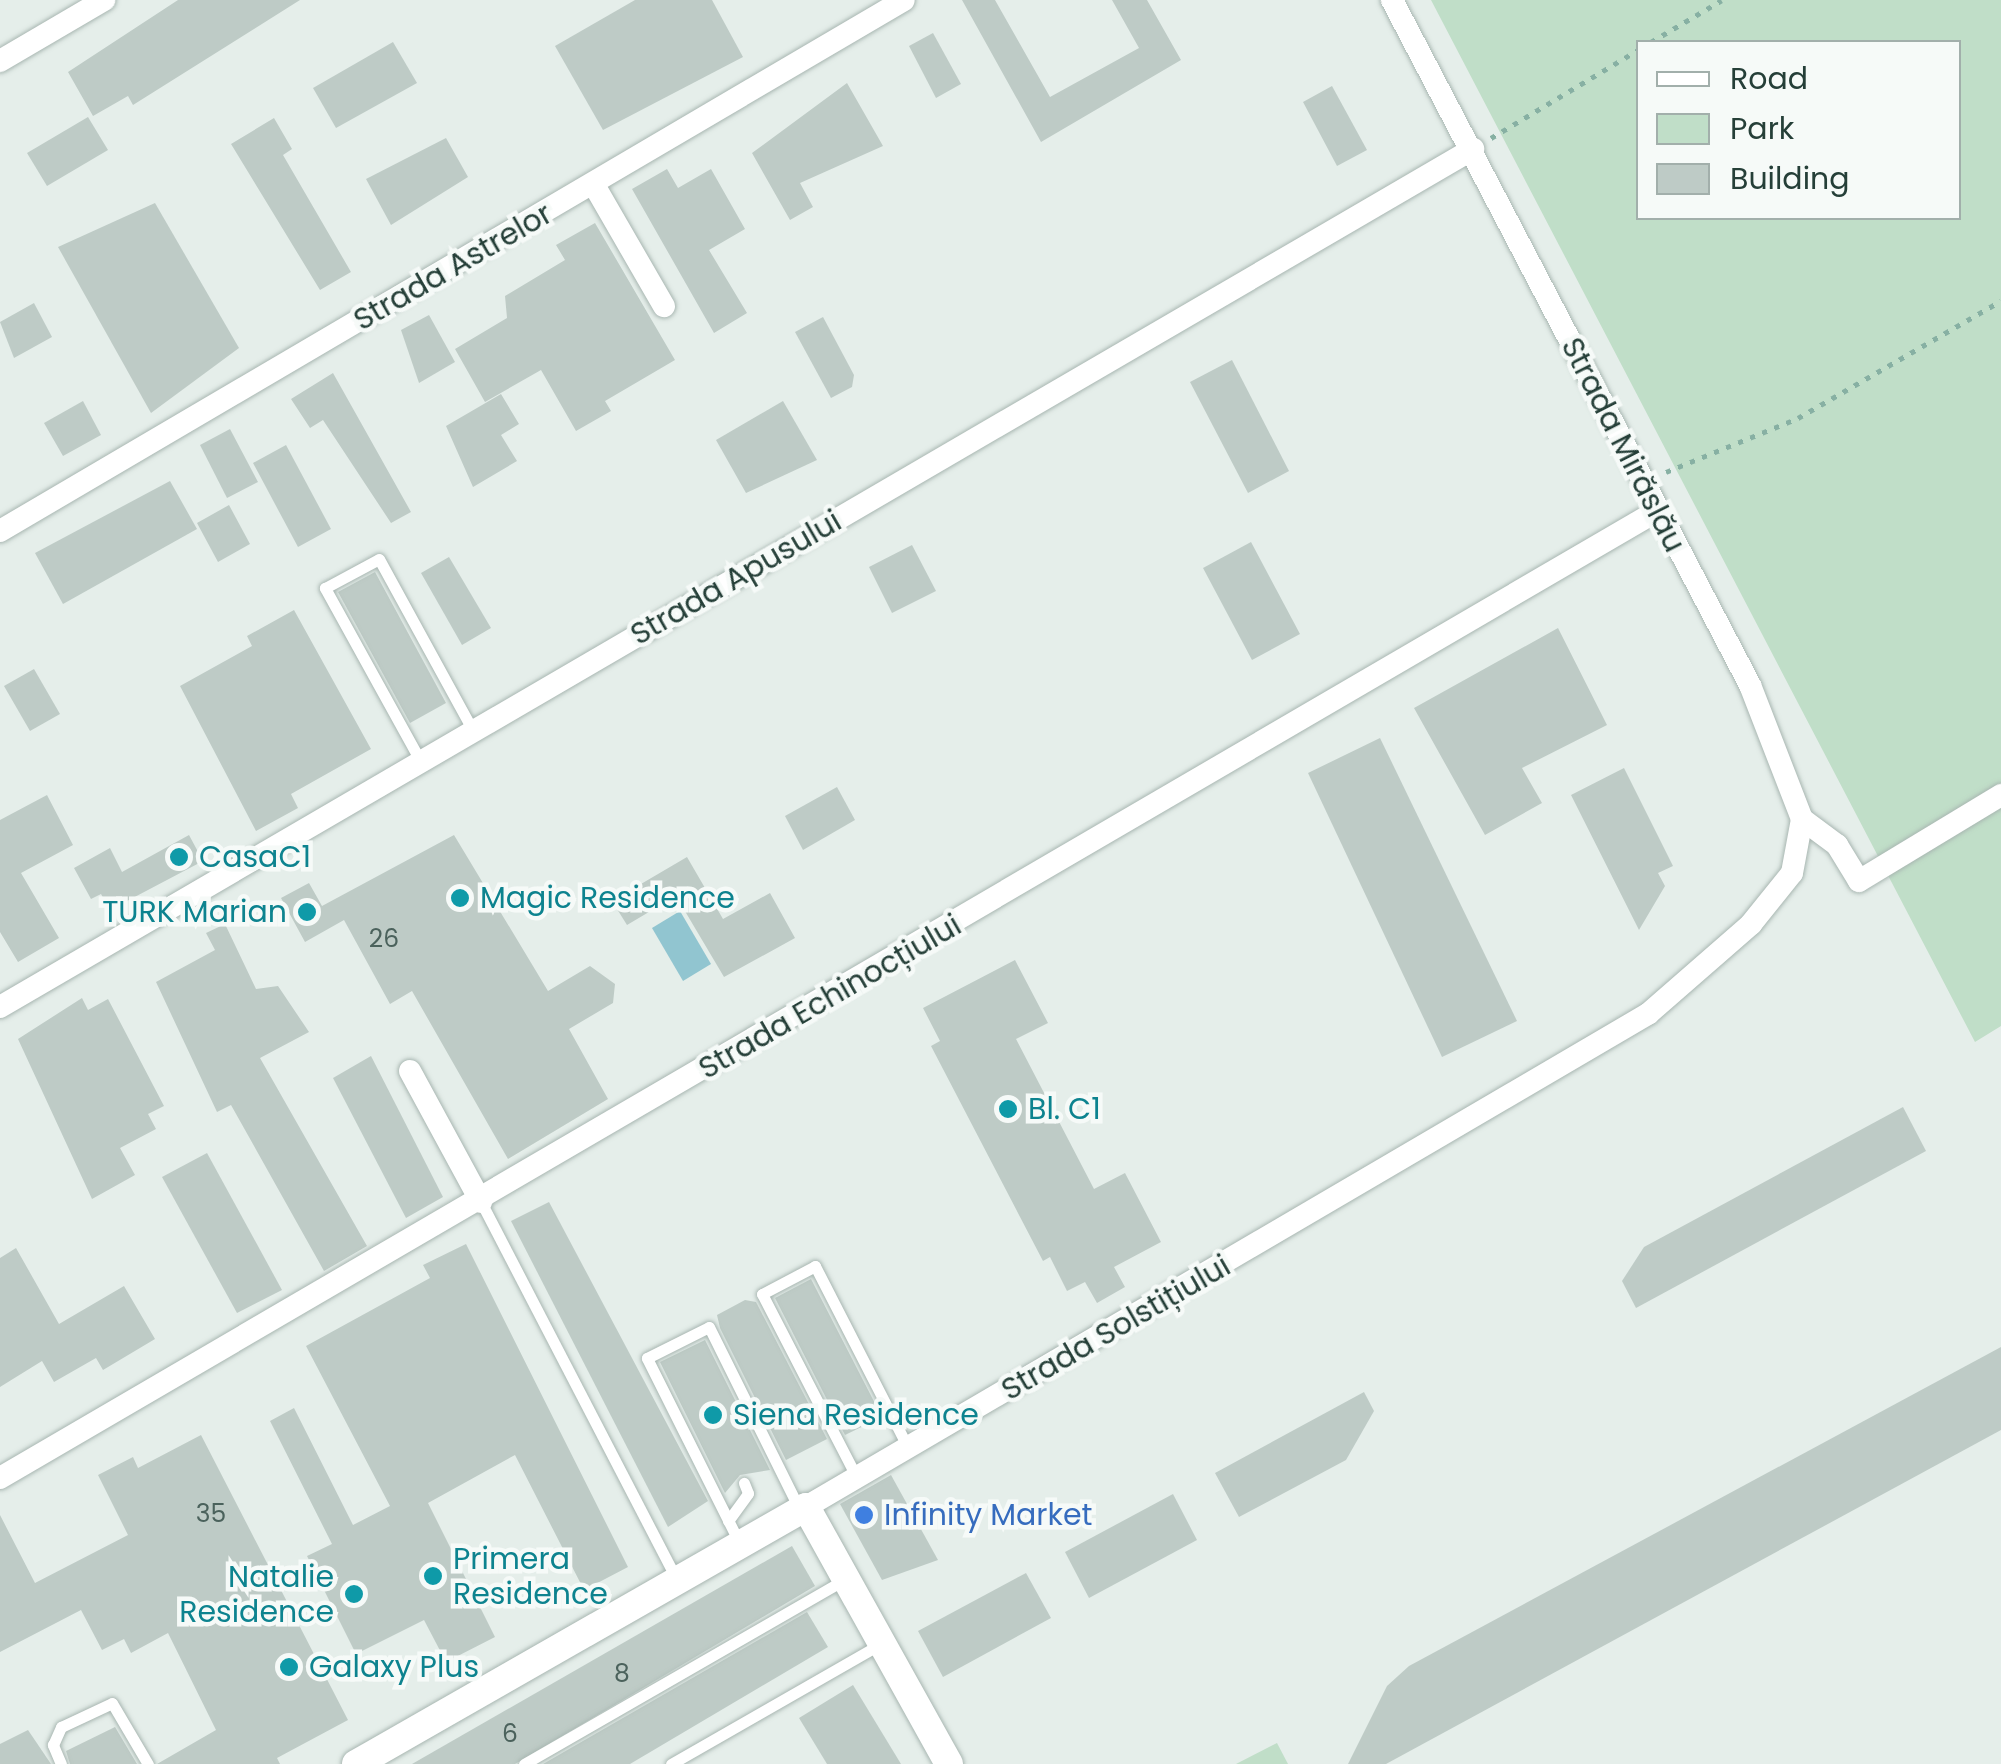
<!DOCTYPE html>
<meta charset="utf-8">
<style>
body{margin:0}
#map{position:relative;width:2001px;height:1764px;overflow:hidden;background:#e5eeea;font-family:Poppins,sans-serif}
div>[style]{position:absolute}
.green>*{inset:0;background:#c0dec8}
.water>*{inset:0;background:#91c5d0}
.building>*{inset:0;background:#becbc6}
.path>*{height:5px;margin-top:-2.5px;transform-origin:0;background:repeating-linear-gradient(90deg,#87b0a3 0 5px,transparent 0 13px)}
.roads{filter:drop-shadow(0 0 2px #a8b6b1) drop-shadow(0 0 2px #a8b6b1)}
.service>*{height:11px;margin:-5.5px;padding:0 5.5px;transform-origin:5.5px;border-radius:5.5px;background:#fff}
.minor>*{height:22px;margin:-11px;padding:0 11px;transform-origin:11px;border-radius:11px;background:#fff}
.tertiary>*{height:28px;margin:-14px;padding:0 14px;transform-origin:14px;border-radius:14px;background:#fff}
.dots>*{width:28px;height:28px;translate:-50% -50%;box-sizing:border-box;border:5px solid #f6faf8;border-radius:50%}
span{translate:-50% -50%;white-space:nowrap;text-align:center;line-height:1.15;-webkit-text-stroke:9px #f6faf8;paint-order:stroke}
.number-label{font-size:25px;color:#4b625c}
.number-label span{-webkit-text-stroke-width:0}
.street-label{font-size:30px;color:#253f38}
.culture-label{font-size:30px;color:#0d838f}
.left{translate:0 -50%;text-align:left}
.right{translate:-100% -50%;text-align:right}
.shop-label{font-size:30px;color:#366cbe}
.legend{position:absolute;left:1636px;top:40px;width:325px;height:180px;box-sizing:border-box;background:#f6faf8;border:2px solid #a2afab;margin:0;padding:12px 18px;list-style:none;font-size:30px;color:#253f38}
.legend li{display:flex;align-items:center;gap:20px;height:50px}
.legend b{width:50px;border:2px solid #a2afab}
</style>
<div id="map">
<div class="green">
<div style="clip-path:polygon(evenodd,1431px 0,2001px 0,2001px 1026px,1975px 1042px,1431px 0,1638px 42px,1958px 42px,1958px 218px,1638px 218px,1638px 42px)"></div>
<div style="clip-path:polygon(1277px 1743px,1288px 1764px,1236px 1764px)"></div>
</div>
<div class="water">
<div style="clip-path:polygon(680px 911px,711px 964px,683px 981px,652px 928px)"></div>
</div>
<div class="building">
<div style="clip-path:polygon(178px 0,300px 0,133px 105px,128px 96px,93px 116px,68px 72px)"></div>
<div style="clip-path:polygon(635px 0,712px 0,743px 57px,603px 130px,555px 46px)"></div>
<div style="clip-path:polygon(962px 0,995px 0,1050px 97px,1139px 48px,1112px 0,1147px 0,1181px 60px,1041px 142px)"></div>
<div style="clip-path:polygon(933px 33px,961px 84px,936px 98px,909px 46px)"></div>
<div style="clip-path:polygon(393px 42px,417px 83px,336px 128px,313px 88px)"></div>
<div style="clip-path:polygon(847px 83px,883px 146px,800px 183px,813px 207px,790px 220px,752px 153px)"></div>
<div style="clip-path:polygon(1332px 86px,1367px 150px,1337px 166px,1303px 102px)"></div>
<div style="clip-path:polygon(88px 117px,108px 150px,47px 186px,27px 153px)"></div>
<div style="clip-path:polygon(274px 118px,292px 149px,283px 155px,351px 272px,320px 290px,231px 144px)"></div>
<div style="clip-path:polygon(446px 138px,468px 177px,391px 225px,366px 179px)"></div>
<div style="clip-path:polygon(667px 169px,678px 188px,711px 169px,745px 229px,709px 250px,747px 313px,714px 333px,632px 189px)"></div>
<div style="clip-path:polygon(155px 203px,239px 348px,151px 413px,58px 247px)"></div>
<div style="clip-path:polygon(595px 223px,675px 360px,605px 401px,611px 411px,576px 431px,541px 370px,485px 402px,455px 349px,507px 318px,505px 296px,565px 260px,556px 245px)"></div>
<div style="clip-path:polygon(34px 303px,52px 337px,14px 358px,0 322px)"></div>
<div style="clip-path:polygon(429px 315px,455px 362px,419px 383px,401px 330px)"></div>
<div style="clip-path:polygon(823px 317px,854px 375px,852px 387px,831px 398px,795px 332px)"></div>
<div style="clip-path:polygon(1232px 360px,1289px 471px,1248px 493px,1190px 382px)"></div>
<div style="clip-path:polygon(333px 373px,411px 512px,391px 523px,323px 420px,310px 428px,291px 399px)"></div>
<div style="clip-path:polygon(501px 394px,519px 424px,501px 435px,517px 461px,473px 487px,446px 426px)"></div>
<div style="clip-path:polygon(83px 401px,101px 435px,63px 456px,44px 423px)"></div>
<div style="clip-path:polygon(783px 401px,817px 460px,746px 493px,716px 440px)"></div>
<div style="clip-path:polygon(230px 429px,258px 482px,227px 498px,200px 445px)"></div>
<div style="clip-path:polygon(286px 445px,331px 529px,298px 547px,253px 463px)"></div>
<div style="clip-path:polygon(170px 481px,197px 529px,63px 604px,35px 553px)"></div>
<div style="clip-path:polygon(229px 505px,250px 544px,218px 562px,197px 523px)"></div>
<div style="clip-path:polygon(1251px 542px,1300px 634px,1252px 660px,1203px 568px)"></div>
<div style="clip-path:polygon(912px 545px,936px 591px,892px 613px,869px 567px)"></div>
<div style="clip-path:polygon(449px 557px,491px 628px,462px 645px,421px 573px)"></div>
<div style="clip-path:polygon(375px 572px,446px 703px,410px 723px,338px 592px)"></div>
<div style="clip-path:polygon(294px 610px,371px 749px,291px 794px,298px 808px,256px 831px,180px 686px,252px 646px,247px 636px)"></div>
<div style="clip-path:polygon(1558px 628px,1607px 725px,1522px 768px,1542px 803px,1485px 835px,1414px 708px)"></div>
<div style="clip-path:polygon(34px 669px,60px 714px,30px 731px,4px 686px)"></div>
<div style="clip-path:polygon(1380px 738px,1517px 1021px,1442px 1057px,1308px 773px)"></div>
<div style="clip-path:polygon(1624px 768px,1673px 866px,1658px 873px,1665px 886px,1639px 930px,1571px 795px)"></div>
<div style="clip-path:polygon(837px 787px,855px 820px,803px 850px,785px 816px)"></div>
<div style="clip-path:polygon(47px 795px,73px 845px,21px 873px,59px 938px,18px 962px,0 932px,0 820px)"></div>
<div style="clip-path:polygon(189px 835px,203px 861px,110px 910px,101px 894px,91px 899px,74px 868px,110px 848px,122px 872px)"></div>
<div style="clip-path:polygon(454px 835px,548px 991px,590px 966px,615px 984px,613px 1003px,569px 1029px,608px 1099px,508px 1159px,412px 991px,390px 1004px,344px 920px,305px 942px,281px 898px,309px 883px,322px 906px)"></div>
<div style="clip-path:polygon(687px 857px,723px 919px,770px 893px,795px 938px,724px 977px,676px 896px,627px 925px,612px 901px)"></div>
<div style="clip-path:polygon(225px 924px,256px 989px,278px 986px,309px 1032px,260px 1058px,367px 1246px,324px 1271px,231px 1105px,217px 1112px,156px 982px,215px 950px,206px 933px)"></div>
<div style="clip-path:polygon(1015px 960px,1048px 1023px,1016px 1039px,1094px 1189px,1125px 1173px,1161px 1242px,1114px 1267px,1125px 1287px,1097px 1303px,1085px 1282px,1067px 1291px,1050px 1257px,1043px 1261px,931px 1046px,940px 1041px,923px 1008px)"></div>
<div style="clip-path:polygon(82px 998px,88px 1010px,108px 999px,164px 1106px,148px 1114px,156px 1129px,120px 1148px,135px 1175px,92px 1199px,18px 1039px)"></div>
<div style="clip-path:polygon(371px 1056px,443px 1197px,406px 1218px,333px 1078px)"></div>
<div style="clip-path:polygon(1903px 1107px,1926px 1151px,1636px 1308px,1622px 1281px,1644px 1247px)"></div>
<div style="clip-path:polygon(207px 1153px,282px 1290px,237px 1313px,162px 1177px)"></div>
<div style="clip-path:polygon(549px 1202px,708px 1501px,668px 1527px,511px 1221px)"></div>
<div style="clip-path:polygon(466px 1244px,628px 1567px,584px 1590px,515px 1455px,428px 1503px,495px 1637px,446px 1662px,424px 1620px,356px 1654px,307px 1556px,332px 1544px,270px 1421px,294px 1408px,353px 1525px,390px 1506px,306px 1346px,430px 1278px,423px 1265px)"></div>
<div style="clip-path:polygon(16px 1248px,59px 1324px,124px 1286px,155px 1339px,103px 1370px,96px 1358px,54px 1382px,42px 1361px,0 1387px,0 1258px)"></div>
<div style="clip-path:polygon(811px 1279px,882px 1417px,845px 1435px,775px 1298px)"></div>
<div style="clip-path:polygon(745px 1300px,756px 1302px,827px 1439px,786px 1460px,720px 1328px,717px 1315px)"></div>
<div style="clip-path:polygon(705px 1340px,770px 1470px,740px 1475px,725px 1493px,660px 1362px)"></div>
<div style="clip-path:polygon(2001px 1347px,2001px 1430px,1386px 1764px,1348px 1764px,1387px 1686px,1409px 1666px)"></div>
<div style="clip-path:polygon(1364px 1392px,1374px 1411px,1346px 1460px,1239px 1517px,1215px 1473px)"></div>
<div style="clip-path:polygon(201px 1435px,348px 1720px,277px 1758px,280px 1764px,157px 1764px,216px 1730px,168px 1633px,131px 1653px,124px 1639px,102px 1650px,81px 1610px,0 1652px,0 1515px,35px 1583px,128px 1535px,98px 1475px,133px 1457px,138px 1468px)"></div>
<div style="clip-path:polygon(891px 1475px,938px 1560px,882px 1580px,840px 1504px)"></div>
<div style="clip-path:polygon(1173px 1494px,1197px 1540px,1089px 1598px,1065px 1552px)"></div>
<div style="clip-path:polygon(792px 1546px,815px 1586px,515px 1764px,412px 1764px)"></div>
<div style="clip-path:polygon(1026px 1573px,1051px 1618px,943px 1677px,918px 1631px)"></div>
<div style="clip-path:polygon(807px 1612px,828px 1647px,630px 1764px,543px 1764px)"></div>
<div style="clip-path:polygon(853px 1685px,901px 1764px,827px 1764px,799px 1718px)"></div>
<div style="clip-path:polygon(115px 1727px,137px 1764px,70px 1764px,66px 1751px)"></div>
<div style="clip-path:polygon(28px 1730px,51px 1764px,0 1764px,0 1744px)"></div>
</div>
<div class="path">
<div style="left:1651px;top:42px;width:82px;rotate:-30.6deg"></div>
<div style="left:1491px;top:138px;width:171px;rotate:-30.9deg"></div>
<div style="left:1666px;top:472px;width:143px;rotate:-22.2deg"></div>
<div style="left:1798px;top:418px;width:234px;rotate:-30deg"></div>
</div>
<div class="roads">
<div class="service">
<div style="left:421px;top:762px;width:199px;rotate:-118.9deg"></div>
<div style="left:325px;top:588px;width:61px;rotate:-28.2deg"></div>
<div style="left:379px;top:559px;width:196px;rotate:61.3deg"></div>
<div style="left:481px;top:1202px;width:426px;rotate:62.6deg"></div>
<div style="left:857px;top:1478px;width:207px;rotate:-117.3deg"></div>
<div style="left:762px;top:1294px;width:60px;rotate:-27.8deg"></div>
<div style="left:815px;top:1266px;width:204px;rotate:62.9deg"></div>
<div style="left:728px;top:1521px;width:34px;rotate:-54deg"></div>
<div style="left:748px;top:1493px;width:11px;rotate:-112deg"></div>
<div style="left:740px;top:1544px;width:208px;rotate:-116.6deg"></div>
<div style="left:647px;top:1358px;width:69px;rotate:-26.6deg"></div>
<div style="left:709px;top:1327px;width:204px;rotate:63.6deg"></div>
<div style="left:61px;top:1764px;width:21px;rotate:-113deg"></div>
<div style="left:53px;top:1745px;width:20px;rotate:-66deg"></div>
<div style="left:61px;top:1727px;width:56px;rotate:-25.2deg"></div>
<div style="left:112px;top:1703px;width:71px;rotate:59.5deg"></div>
<div style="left:524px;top:1764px;width:371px;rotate:-29.9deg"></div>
<div style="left:671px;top:1764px;width:243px;rotate:-29.8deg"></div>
</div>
<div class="minor">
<div style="left:1392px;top:0;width:773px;rotate:62.41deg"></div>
<div style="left:1750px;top:685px;width:144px;rotate:68.8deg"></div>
<div style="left:1802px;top:819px;width:44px;rotate:36.6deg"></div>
<div style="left:1837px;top:845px;width:42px;rotate:58.6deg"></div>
<div style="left:1859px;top:881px;width:166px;rotate:-31.2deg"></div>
<div style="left:0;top:61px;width:121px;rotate:-30.4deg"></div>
<div style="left:594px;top:185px;width:140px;rotate:60deg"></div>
<div style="left:0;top:531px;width:1048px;rotate:-30.43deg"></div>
<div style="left:0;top:1007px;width:1705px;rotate:-30.22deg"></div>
<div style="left:410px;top:1071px;width:149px;rotate:61.5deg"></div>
<div style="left:0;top:1478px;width:1919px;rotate:-30.27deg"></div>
<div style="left:806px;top:1507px;width:976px;rotate:-30.35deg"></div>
<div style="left:1648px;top:1014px;width:137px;rotate:-41.1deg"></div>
<div style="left:1751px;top:924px;width:65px;rotate:-51.2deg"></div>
<div style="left:1792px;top:873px;width:55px;rotate:-79.5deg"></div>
</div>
<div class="tertiary">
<div style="left:356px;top:1764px;width:518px;rotate:-29.73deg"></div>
<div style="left:806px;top:1507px;width:294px;rotate:60.9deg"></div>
</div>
</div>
<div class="dots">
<div style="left:179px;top:857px;background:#0f9aa8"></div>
<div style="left:460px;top:898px;background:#0f9aa8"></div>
<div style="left:307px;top:912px;background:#0f9aa8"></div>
<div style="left:1008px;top:1109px;background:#0f9aa8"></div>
<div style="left:713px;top:1415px;background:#0f9aa8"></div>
<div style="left:864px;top:1515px;background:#3f7fe0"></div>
<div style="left:433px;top:1576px;background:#0f9aa8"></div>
<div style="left:354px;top:1594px;background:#0f9aa8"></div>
<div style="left:289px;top:1667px;background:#0f9aa8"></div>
</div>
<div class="number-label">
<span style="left:384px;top:939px">26</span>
<span style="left:211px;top:1514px">35</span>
<span style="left:622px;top:1674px">8</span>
<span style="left:510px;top:1734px">6</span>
</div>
<div class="street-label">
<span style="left:453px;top:267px;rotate:-30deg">Strada Astrelor</span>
<span style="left:1623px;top:445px;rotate:63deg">Strada Mirăslău</span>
<span style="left:736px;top:578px;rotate:-30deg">Strada Apusului</span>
<span style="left:830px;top:997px;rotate:-30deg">Strada Echinocțiului</span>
<span style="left:1116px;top:1328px;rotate:-30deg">Strada Solstițiului</span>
</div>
<div class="culture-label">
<span class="left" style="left:199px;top:857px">CasaC1</span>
<span class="left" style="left:480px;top:898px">Magic Residence</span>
<span class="right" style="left:287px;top:912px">TURK Marian</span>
<span class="left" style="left:1028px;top:1109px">Bl. C1</span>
<span class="left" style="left:733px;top:1415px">Siena Residence</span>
<span class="left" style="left:453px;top:1576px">Primera<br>Residence</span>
<span class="right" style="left:334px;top:1594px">Natalie<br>Residence</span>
<span class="left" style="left:309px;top:1667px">Galaxy Plus</span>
</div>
<div class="shop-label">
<span class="left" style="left:884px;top:1515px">Infinity Market</span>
</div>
<ul class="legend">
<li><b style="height:12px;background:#fff"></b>Road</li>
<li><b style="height:28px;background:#c0dec8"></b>Park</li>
<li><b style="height:28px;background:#becbc6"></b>Building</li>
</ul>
</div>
